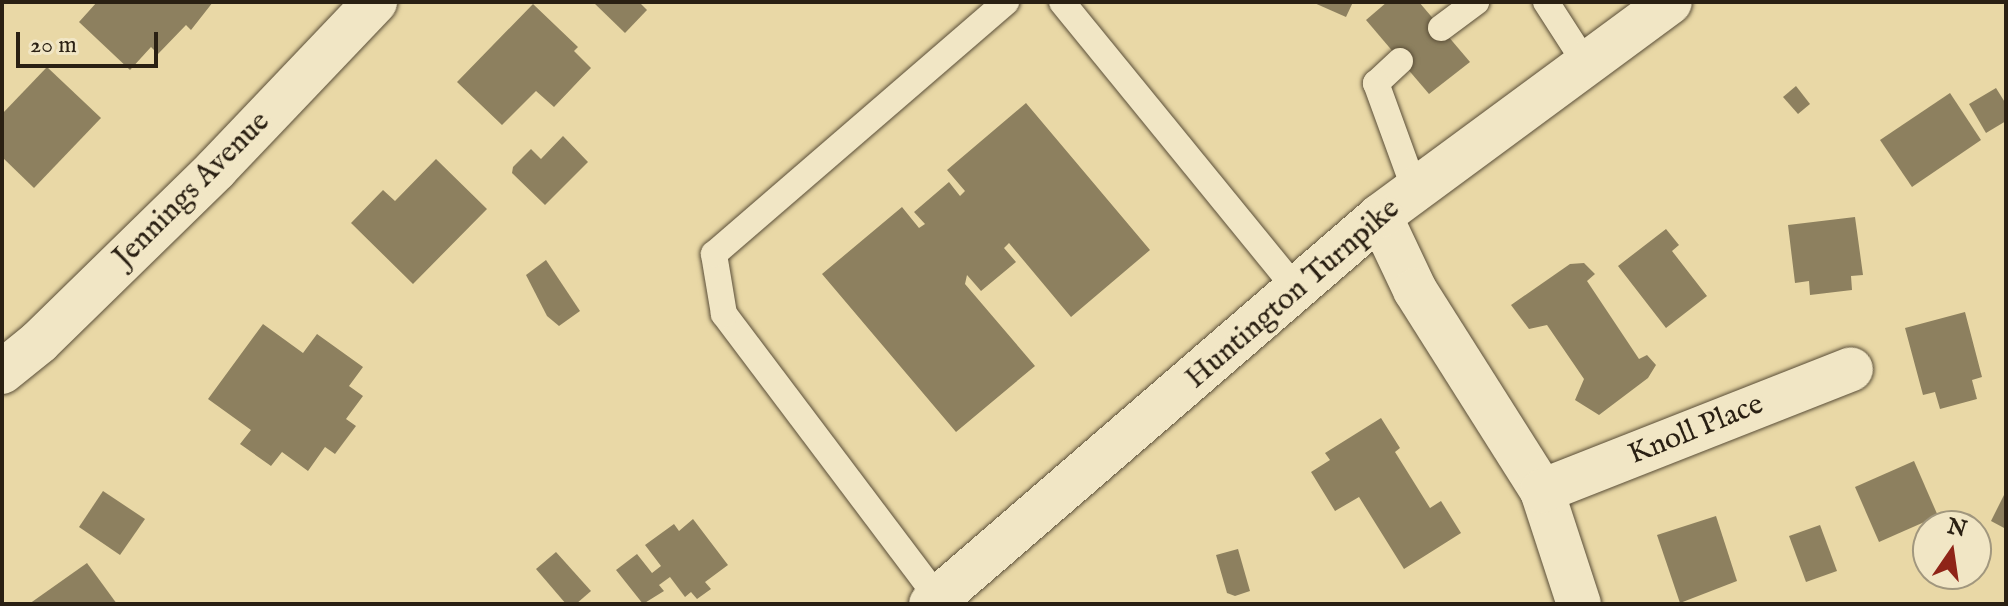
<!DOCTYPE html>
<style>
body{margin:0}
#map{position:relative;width:2008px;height:606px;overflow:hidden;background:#e9d8a6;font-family:"IM FELL English",serif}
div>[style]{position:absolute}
.building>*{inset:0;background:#8d805f}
.roads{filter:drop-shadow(0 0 2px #5a4e38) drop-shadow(0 0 2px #5a4e38)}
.lane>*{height:26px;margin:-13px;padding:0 13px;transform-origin:13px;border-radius:13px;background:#f1e6c5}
.street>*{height:44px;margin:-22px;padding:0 22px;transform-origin:22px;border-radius:22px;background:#f1e6c5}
.secondary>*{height:44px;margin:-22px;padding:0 22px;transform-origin:22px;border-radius:22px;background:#f1e6c5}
span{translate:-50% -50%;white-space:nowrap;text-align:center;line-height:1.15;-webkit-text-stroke:8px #f1e6c5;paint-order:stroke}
.street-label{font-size:30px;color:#2a2013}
.frame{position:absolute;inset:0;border:4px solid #2a2013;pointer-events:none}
.north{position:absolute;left:1912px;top:510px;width:80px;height:80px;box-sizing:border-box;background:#f1e6c5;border:2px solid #a1977e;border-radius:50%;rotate:13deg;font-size:22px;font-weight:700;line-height:32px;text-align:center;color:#2a2013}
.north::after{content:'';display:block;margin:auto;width:28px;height:36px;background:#8f2418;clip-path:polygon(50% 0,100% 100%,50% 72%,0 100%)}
.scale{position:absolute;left:16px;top:32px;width:142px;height:36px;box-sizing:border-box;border:4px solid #2a2013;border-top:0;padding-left:10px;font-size:24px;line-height:28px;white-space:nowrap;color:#2a2013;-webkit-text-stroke:6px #f1e6c5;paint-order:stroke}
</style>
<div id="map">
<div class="building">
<div style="clip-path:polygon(97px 2px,213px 2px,191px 30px,186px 25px,158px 54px,151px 47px,130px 70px,79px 22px)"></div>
<div style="clip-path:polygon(593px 2px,639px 2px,647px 10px,625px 33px)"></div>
<div style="clip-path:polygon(1312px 2px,1353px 2px,1346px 17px)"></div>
<div style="clip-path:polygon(1387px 2px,1419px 2px,1470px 62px,1429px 94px,1366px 20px)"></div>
<div style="clip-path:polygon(533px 4px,578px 47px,574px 51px,591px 68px,554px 107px,536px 91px,502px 125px,457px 82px)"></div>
<div style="clip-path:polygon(47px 67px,101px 118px,34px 188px,2px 157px,2px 114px)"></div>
<div style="clip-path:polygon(1796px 86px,1810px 104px,1798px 114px,1783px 97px)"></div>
<div style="clip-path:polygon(1996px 88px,2006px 104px,2006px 121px,1986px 133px,1969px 104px)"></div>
<div style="clip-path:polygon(1950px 93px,1981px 140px,1912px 187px,1880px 140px)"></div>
<div style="clip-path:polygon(1026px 103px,1150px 250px,1071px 317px,1009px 243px,1004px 248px,1016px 262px,981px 291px,967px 275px,965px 284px,1035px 366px,956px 432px,822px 274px,902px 207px,919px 228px,925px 224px,914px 212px,949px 182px,960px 196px,965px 191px,947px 170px)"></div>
<div style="clip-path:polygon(563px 136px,588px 162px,545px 205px,512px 173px,513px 167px,531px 149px,541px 159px)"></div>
<div style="clip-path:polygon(436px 159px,487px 209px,413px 284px,351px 223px,383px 190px,395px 201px)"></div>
<div style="clip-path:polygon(1855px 217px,1863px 275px,1851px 276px,1852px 290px,1810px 295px,1809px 281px,1795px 283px,1788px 225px)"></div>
<div style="clip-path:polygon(1666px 229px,1679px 245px,1672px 251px,1707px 296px,1666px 328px,1618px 266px)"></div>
<div style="clip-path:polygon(546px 260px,580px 311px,559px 326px,547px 316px,526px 275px)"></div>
<div style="clip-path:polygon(1584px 263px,1595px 274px,1587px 281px,1639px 359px,1647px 355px,1656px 365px,1648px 378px,1599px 415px,1575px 400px,1584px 379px,1547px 325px,1529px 329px,1511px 305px,1570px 264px)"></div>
<div style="clip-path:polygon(1965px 312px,1982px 377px,1972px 380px,1977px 399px,1940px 409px,1935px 392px,1923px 395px,1905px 328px)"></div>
<div style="clip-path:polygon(263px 324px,303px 353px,317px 334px,363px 367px,349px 386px,363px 396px,346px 419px,356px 426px,335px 454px,325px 447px,308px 471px,282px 452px,271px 466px,240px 444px,251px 430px,208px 399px)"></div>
<div style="clip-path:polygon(1381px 418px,1400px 448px,1395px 452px,1430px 508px,1441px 501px,1461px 533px,1404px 569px,1359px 497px,1335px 511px,1311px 472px,1330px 460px,1325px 453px)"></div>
<div style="clip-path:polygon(1914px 461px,1938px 516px,1879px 542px,1855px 487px)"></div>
<div style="clip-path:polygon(103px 491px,145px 519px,120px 555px,79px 527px)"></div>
<div style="clip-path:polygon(2006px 491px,2006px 529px,1991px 521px)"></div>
<div style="clip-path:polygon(1716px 516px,1737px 581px,1680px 603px,1657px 535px)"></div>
<div style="clip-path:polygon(693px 519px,728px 565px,705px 582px,711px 589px,697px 599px,691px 592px,685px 597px,670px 577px,659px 585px,664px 591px,643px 604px,616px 570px,637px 554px,652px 573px,661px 566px,645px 545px,674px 524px,679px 531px)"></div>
<div style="clip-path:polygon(1820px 525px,1837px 571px,1806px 582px,1789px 536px)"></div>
<div style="clip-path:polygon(1238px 549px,1250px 591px,1235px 596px,1227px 593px,1216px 555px)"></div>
<div style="clip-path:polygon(556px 552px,591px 591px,576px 604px,566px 604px,536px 569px)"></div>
<div style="clip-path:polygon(87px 563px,117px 604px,29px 604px)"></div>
</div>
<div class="roads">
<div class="lane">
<div style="left:1062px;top:2px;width:370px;rotate:50.8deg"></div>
<div style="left:1546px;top:2px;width:74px;rotate:57.2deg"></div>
<div style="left:1441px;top:28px;width:44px;rotate:-36.6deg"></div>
<div style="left:1400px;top:61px;width:33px;rotate:137deg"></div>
<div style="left:1376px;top:83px;width:114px;rotate:70deg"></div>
<div style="left:938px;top:598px;width:356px;rotate:-127deg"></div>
<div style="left:724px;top:314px;width:61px;rotate:-99.5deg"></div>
<div style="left:714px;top:254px;width:386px;rotate:-40.8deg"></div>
</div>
<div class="street">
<div style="left:1380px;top:216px;width:82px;rotate:64.7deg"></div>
<div style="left:1415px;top:290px;width:238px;rotate:57.7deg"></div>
<div style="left:1542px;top:491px;width:119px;rotate:71.9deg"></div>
<div style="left:2px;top:372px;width:48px;rotate:-39deg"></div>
<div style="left:39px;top:342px;width:248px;rotate:-44.3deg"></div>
<div style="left:216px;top:169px;width:231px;rotate:-46.4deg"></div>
<div style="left:1542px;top:491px;width:332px;rotate:-21.5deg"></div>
</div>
<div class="secondary">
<div style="left:931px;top:604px;width:593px;rotate:-40.83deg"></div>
<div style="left:1380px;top:216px;width:360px;rotate:-36.4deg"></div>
</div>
</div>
<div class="street-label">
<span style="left:192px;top:190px;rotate:-45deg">Jennings Avenue</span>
<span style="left:1293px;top:294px;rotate:-41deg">Huntington Turnpike</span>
<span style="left:1696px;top:430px;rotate:-22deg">Knoll Place</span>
</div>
<div class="frame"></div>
<div class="north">N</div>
<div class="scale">20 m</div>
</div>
